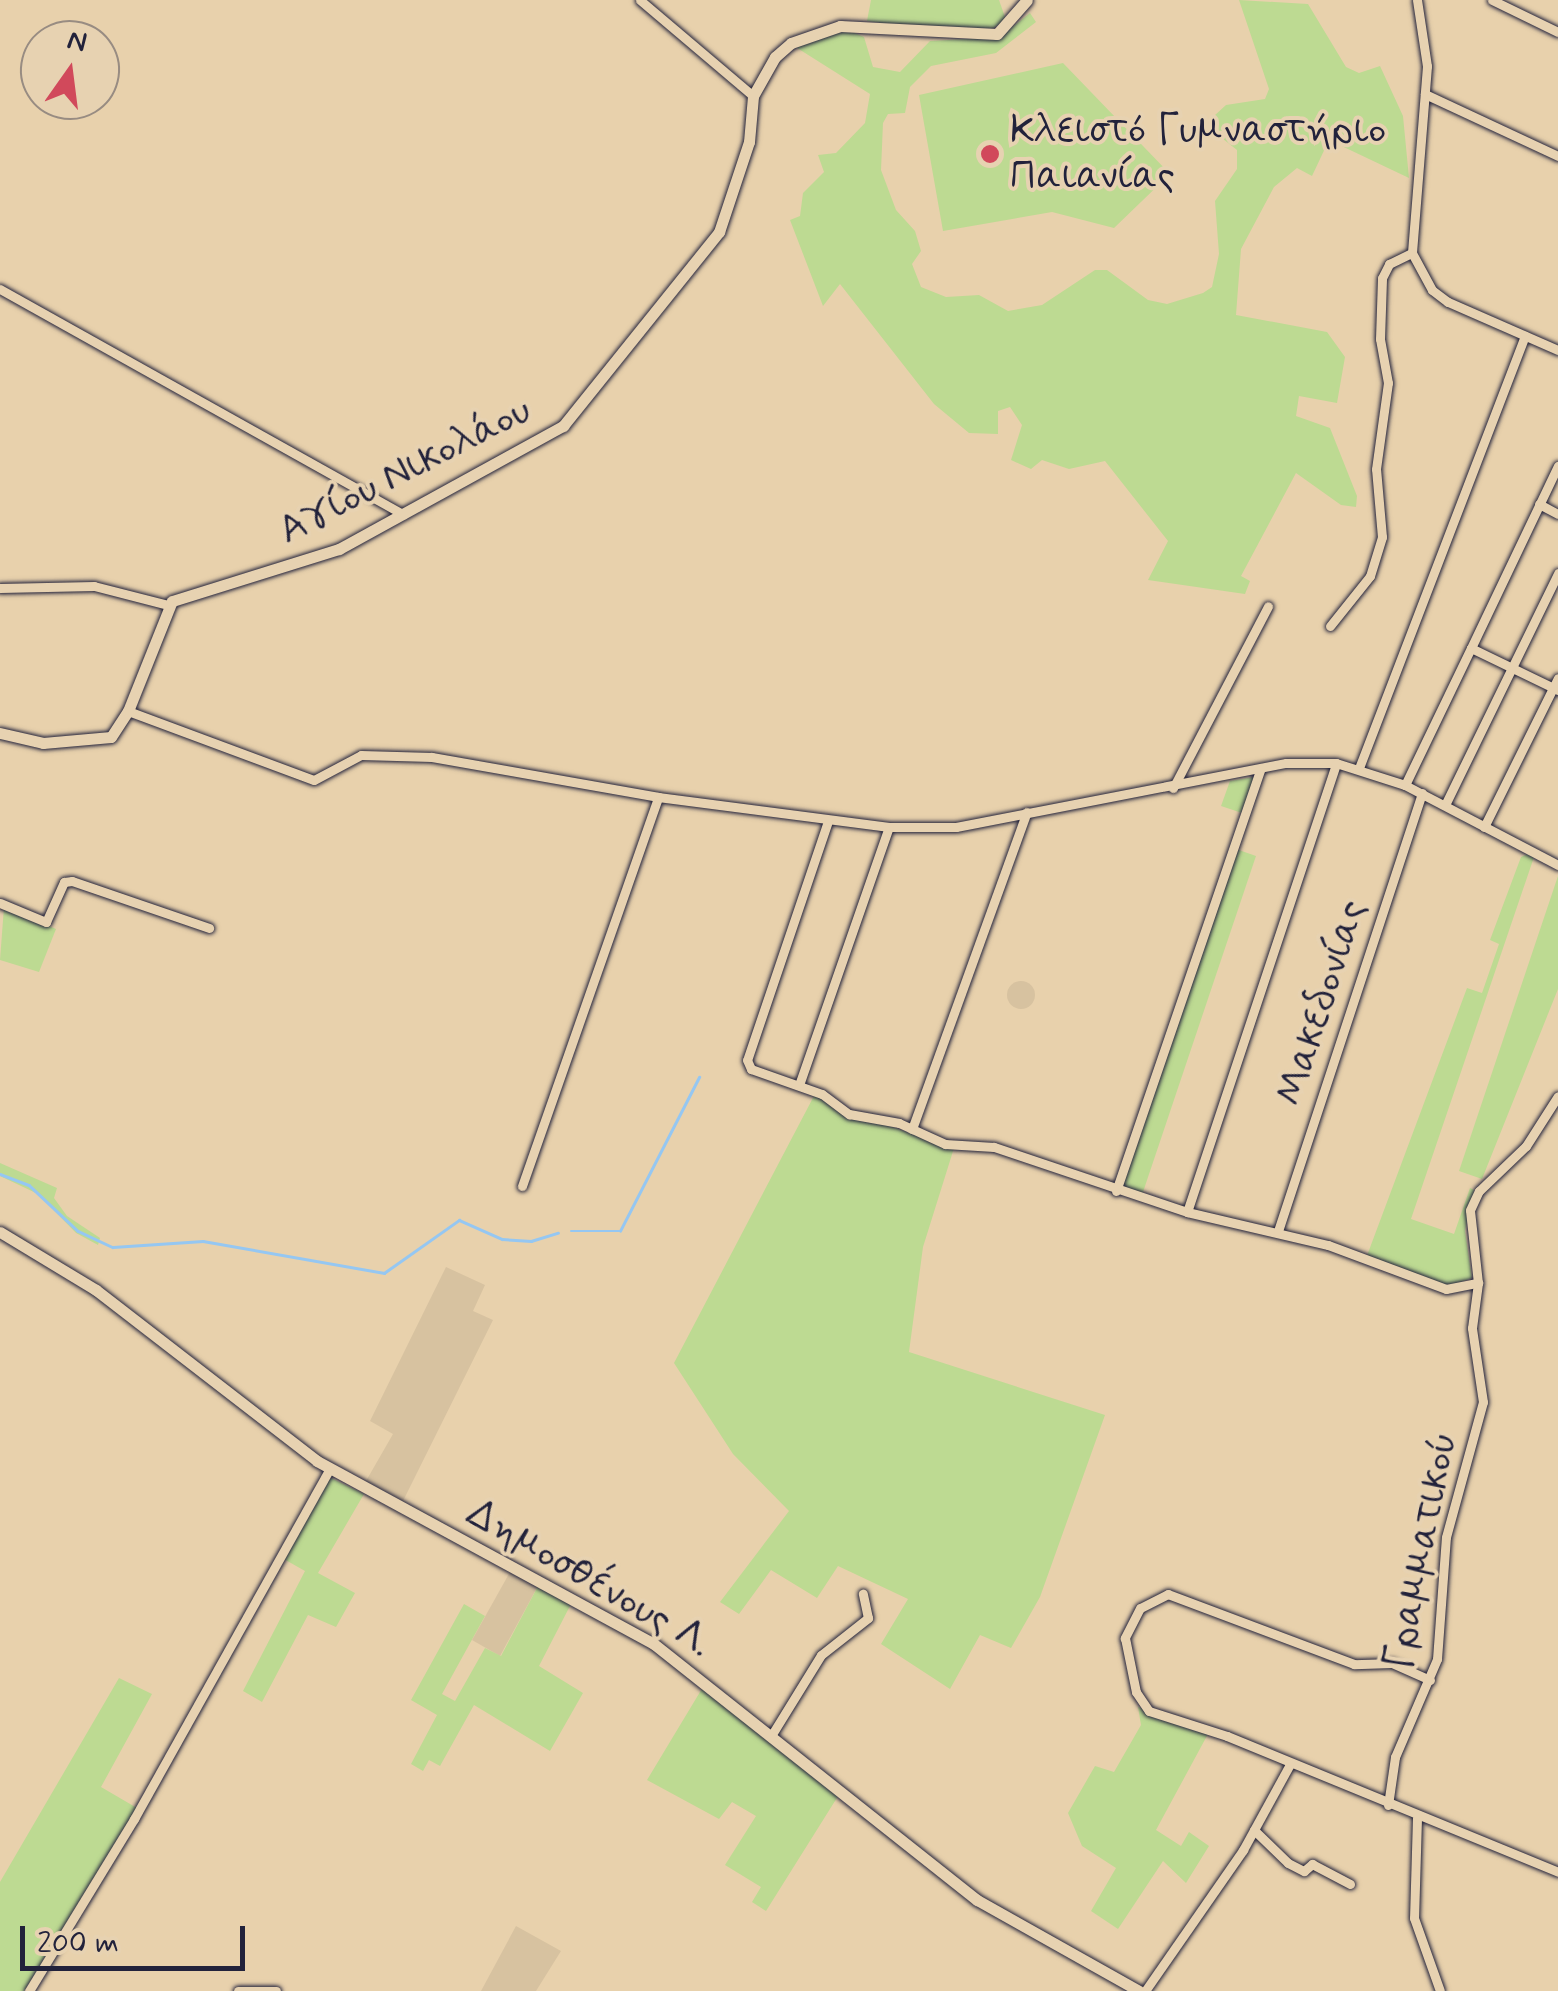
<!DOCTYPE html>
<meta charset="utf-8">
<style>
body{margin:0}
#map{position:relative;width:1558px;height:1991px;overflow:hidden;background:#e8d1ac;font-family:Mynerve,sans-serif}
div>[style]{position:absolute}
.built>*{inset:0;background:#d7c2a0}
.round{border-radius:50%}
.green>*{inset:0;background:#bdda92}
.stream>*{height:2.5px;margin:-1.25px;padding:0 1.25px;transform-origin:1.25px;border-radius:1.25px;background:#95c7f2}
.roads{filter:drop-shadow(0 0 2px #22223b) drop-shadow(0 0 2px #22223b)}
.minor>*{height:9px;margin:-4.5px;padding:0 4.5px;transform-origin:4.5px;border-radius:4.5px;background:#e7d2b1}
.tertiary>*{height:11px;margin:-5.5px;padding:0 5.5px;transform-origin:5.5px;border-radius:5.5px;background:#e7d2b1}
.dots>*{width:28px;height:28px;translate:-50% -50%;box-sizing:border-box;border:5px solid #e7d2b1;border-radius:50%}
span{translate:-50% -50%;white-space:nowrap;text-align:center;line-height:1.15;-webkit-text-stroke:8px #e7d2b1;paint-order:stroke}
.poi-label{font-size:40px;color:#22223b}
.left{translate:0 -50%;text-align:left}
.street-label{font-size:40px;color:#22223b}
.north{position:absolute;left:20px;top:20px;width:100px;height:100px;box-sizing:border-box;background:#e7d2b1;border:2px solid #988c82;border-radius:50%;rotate:14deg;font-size:28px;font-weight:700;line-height:40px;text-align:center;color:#22223b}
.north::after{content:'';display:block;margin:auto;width:35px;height:45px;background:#d1495b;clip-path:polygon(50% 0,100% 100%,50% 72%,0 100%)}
.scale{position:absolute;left:20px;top:1926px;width:225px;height:45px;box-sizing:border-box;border:5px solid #22223b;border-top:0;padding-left:12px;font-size:30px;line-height:35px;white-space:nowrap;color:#22223b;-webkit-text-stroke:8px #e7d2b1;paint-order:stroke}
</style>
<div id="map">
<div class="built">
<div class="round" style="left:1007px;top:981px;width:28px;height:28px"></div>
<div style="clip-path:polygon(446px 1267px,485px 1285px,473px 1311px,493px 1320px,403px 1501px,366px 1481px,393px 1434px,370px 1421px)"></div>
<div style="clip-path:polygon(510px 1572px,538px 1586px,500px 1656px,472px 1640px)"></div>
<div style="clip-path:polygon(516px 1926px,561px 1951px,536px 1991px,481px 1991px)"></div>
</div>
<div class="green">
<div style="clip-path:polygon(871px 0,999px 0,1006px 20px,992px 29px,947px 32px,867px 21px)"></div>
<div style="clip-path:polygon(1239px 0,1308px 4px,1346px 67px,1359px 73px,1380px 66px,1403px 116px,1409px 178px,1329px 140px,1312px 176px,1297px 168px,1274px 187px,1241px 249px,1236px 315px,1327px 332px,1345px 357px,1337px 403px,1299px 396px,1296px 416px,1330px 428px,1357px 496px,1356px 507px,1341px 505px,1296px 473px,1241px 576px,1250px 581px,1245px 594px,1148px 580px,1168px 541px,1105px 461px,1069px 469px,1042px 460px,1031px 469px,1011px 460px,1022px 425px,1010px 407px,998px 411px,998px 434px,969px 433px,934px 404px,840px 284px,823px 306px,790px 220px,800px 216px,803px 193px,824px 172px,818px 155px,836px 153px,865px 123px,870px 94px,794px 46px,848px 30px,864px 37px,873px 67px,900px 72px,930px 41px,1000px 37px,1030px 13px,1036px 22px,996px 53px,931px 66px,910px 87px,905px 113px,888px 114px,883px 123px,881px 170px,896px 210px,915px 231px,921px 251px,912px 264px,921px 287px,946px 297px,979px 295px,1008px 311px,1042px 305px,1095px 270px,1107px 270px,1148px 300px,1167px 304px,1203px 293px,1212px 287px,1219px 254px,1215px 201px,1237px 169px,1237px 150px,1213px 131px,1214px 116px,1226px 105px,1265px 99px,1269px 89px)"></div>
<div style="clip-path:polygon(1063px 63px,1170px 174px,1114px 228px,1052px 212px,943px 231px,919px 95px)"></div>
<div style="clip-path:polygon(1254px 777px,1242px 813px,1221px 806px,1230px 781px)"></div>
<div style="clip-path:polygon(1236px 849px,1256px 856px,1142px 1195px,1120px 1188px)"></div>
<div style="clip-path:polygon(1528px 854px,1534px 857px,1411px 1219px,1454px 1234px,1470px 1188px,1474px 1190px,1465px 1231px,1472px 1278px,1447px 1287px,1365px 1261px,1467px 988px,1482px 993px,1499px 944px,1490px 940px,1521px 857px)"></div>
<div style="clip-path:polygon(1558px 876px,1558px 989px,1482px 1179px,1459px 1171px)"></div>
<div style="clip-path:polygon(4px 907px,56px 929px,39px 972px,0 960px)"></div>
<div style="clip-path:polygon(815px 1094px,833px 1107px,954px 1148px,923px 1247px,909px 1352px,1105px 1415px,1040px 1597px,1011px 1648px,980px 1635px,950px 1689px,881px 1644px,908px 1599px,838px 1566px,817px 1598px,771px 1570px,739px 1614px,720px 1602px,789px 1511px,733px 1454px,674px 1363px)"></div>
<div style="clip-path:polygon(0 1163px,57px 1188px,54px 1198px,67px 1216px,100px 1238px,98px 1245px,76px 1233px,38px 1194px,0 1176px)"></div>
<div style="clip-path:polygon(327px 1476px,364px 1494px,318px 1573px,355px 1593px,336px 1627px,308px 1615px,262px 1702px,243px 1691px,305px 1571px,282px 1558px)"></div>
<div style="clip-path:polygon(538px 1586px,571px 1604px,539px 1666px,583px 1693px,550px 1751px,474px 1705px,440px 1766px,429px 1760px,423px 1771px,411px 1764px,437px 1715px,411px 1700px,464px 1604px,485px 1616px,442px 1694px,455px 1701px,485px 1648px,501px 1656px)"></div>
<div style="clip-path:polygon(119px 1678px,152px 1694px,101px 1787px,137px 1808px,24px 1991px,0 1991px,0 1882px)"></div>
<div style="clip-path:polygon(703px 1687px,840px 1793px,766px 1911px,752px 1902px,761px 1887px,725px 1865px,756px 1816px,732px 1802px,719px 1819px,647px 1780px)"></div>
<div style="clip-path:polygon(1138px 1707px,1208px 1734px,1156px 1830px,1181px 1846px,1189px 1832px,1209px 1846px,1186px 1883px,1163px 1861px,1118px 1929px,1091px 1911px,1116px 1868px,1082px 1846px,1068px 1813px,1095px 1766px,1114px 1772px,1141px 1725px)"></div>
</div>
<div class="stream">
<div style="left:0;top:1174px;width:31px;rotate:21deg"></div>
<div style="left:29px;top:1185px;width:67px;rotate:43.2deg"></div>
<div style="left:78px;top:1231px;width:38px;rotate:25deg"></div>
<div style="left:113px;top:1247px;width:90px;rotate:-3.8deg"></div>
<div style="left:203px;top:1241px;width:184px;rotate:10deg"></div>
<div style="left:384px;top:1273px;width:92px;rotate:-35.2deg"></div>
<div style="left:459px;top:1220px;width:47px;rotate:23.8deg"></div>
<div style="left:502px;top:1239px;width:29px;rotate:4deg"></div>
<div style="left:531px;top:1241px;width:28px;rotate:-17deg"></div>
<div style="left:571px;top:1231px;width:49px"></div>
<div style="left:620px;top:1231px;width:173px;rotate:-62.8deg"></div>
</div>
<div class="roads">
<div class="minor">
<div style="left:640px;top:0;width:148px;rotate:40.3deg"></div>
<div style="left:1417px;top:0;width:67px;rotate:81.4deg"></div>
<div style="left:1427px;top:66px;width:188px;rotate:94.6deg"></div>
<div style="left:1412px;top:253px;width:42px;rotate:61.6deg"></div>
<div style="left:1432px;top:290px;width:20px;rotate:37deg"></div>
<div style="left:1448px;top:302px;width:120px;rotate:23.6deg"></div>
<div style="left:1492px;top:0;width:73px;rotate:25.9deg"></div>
<div style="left:1425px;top:94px;width:147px;rotate:25deg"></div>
<div style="left:0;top:289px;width:462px;rotate:29.2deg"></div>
<div style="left:1539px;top:504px;width:21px;rotate:28deg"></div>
<div style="left:0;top:588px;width:94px;rotate:-1.2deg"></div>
<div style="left:94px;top:586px;width:76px;rotate:14.4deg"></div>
<div style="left:1330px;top:626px;width:64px;rotate:-51.3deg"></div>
<div style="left:1370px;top:576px;width:41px;rotate:-72.9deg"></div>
<div style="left:1382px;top:537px;width:68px;rotate:-95deg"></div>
<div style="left:1376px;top:469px;width:87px;rotate:-82.1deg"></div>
<div style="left:1388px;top:383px;width:45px;rotate:-100.3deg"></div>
<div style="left:1380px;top:339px;width:61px;rotate:-88.1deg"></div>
<div style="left:1382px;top:278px;width:16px;rotate:-63deg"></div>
<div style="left:1389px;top:264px;width:25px;rotate:-26deg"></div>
<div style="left:1471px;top:648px;width:202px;rotate:-64.5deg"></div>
<div style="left:128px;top:711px;width:198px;rotate:20.4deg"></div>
<div style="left:314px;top:780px;width:53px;rotate:-28deg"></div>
<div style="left:361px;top:755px;width:71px;rotate:1.6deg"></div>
<div style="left:432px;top:757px;width:230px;rotate:10deg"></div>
<div style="left:658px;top:797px;width:233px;rotate:7.4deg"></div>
<div style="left:889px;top:827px;width:67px"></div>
<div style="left:956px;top:827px;width:336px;rotate:-11deg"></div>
<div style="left:1286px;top:763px;width:50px"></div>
<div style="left:1336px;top:763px;width:72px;rotate:17.7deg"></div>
<div style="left:1405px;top:785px;width:173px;rotate:27.6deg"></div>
<div style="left:1359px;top:768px;width:463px;rotate:-69deg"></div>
<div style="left:1405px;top:785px;width:152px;rotate:-64.3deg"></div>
<div style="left:1471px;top:648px;width:97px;rotate:25.8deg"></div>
<div style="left:1173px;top:788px;width:205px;rotate:-62.4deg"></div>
<div style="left:1445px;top:805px;width:258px;rotate:-64deg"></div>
<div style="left:828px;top:821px;width:252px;rotate:108.7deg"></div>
<div style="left:747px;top:1060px;width:10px;rotate:66deg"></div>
<div style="left:751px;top:1069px;width:75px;rotate:19.4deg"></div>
<div style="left:822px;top:1094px;width:34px;rotate:37deg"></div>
<div style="left:849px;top:1114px;width:51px;rotate:10.2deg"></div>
<div style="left:899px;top:1123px;width:51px;rotate:24.5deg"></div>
<div style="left:945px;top:1144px;width:49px;rotate:3.5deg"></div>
<div style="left:994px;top:1147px;width:204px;rotate:18.6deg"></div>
<div style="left:1187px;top:1212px;width:145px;rotate:13.2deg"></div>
<div style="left:1328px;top:1245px;width:126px;rotate:20.4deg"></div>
<div style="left:1446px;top:1289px;width:33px;rotate:-11deg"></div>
<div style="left:1484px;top:827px;width:166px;rotate:-63.6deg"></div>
<div style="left:0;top:903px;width:50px;rotate:22.4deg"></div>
<div style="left:46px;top:922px;width:44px;rotate:-65.8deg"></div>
<div style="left:64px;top:882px;width:8px;rotate:-7deg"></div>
<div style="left:72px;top:881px;width:145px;rotate:18.9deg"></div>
<div style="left:799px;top:1085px;width:273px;rotate:-70.8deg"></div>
<div style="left:912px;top:1129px;width:337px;rotate:-70.1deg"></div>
<div style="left:522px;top:1186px;width:412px;rotate:-70.7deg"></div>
<div style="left:1116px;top:1191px;width:445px;rotate:-71.1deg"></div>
<div style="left:1187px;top:1212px;width:473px;rotate:-71.6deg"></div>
<div style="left:1278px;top:1231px;width:461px;rotate:-71.8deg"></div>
<div style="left:1430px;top:1680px;width:42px;rotate:-155.9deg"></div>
<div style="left:1392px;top:1663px;width:38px;rotate:178deg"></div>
<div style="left:1354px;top:1664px;width:199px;rotate:-159.4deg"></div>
<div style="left:1168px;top:1594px;width:31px;rotate:153deg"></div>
<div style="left:1140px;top:1608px;width:34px;rotate:117deg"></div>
<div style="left:1125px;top:1638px;width:55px;rotate:78.5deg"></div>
<div style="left:1136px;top:1692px;width:23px;rotate:56deg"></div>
<div style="left:1149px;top:1711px;width:82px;rotate:17.8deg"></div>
<div style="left:1227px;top:1736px;width:358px;rotate:22.3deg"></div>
<div style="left:771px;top:1736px;width:95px;rotate:-58.3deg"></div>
<div style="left:821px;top:1655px;width:60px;rotate:-38.2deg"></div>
<div style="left:868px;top:1618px;width:25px;rotate:-102deg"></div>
<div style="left:1388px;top:1805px;width:49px;rotate:-81.7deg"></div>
<div style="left:1395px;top:1757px;width:107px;rotate:-66.8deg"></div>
<div style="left:1437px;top:1659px;width:122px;rotate:-85.8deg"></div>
<div style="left:1446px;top:1537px;width:140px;rotate:-74.7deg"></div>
<div style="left:1483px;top:1402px;width:75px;rotate:-98.5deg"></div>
<div style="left:1472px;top:1328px;width:45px;rotate:-82.4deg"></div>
<div style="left:1478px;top:1283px;width:73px;rotate:-96.3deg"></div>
<div style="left:1470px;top:1210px;width:21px;rotate:-65deg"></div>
<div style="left:1479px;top:1191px;width:65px;rotate:-43.8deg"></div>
<div style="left:1526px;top:1146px;width:59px;rotate:-57.4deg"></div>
<div style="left:1417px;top:1818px;width:100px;rotate:91.7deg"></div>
<div style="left:1414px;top:1918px;width:77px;rotate:70.4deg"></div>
<div style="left:1254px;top:1830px;width:47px;rotate:44.1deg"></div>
<div style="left:1288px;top:1863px;width:18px;rotate:27deg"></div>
<div style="left:1304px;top:1871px;width:11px;rotate:-41deg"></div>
<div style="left:1312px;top:1864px;width:43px;rotate:27.8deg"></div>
<div style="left:29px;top:1991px;width:202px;rotate:-58.6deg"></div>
<div style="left:134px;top:1819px;width:402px;rotate:-60.8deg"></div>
<div style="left:238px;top:1991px;width:38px"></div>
<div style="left:1145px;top:1991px;width:172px;rotate:-55.2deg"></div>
<div style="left:1243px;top:1850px;width:98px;rotate:-61.3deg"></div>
</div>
<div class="tertiary">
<div style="left:0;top:733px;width:44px;rotate:13.1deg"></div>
<div style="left:43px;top:743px;width:68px;rotate:-5deg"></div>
<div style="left:111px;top:737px;width:31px;rotate:-57deg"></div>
<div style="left:128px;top:711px;width:118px;rotate:-68.2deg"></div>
<div style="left:172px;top:601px;width:175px;rotate:-17.3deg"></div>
<div style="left:339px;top:549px;width:256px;rotate:-28.8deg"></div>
<div style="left:563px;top:426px;width:249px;rotate:-51.2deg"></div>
<div style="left:719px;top:232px;width:95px;rotate:-71.6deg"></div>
<div style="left:749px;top:142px;width:46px;rotate:-85deg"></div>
<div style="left:753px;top:96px;width:45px;rotate:-60.6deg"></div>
<div style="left:775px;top:57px;width:21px;rotate:-41deg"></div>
<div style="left:791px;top:43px;width:52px;rotate:-19.1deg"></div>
<div style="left:840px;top:26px;width:157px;rotate:2.9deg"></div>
<div style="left:997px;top:34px;width:45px;rotate:-48.6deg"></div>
<div style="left:0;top:1232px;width:112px;rotate:31.1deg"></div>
<div style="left:96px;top:1290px;width:279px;rotate:37.7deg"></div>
<div style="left:317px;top:1461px;width:383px;rotate:28.5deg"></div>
<div style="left:654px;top:1644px;width:412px;rotate:38.4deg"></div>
<div style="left:977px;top:1900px;width:186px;rotate:29.3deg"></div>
</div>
</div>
<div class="dots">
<div style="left:990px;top:154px;background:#d1495b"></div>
</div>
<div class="poi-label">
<span class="left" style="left:1010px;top:154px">Κλειστό Γυμναστήριο<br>Παιανίας</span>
</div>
<div class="street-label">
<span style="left:405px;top:471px;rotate:-27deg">Αγίου Νικολάου</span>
<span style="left:1322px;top:1003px;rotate:-72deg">Μακεδονίας</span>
<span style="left:1422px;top:1551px;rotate:-79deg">Γραμματικού</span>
<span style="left:589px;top:1579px;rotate:30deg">Δημοσθένους Λ.</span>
</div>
<div class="north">N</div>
<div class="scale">200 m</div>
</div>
